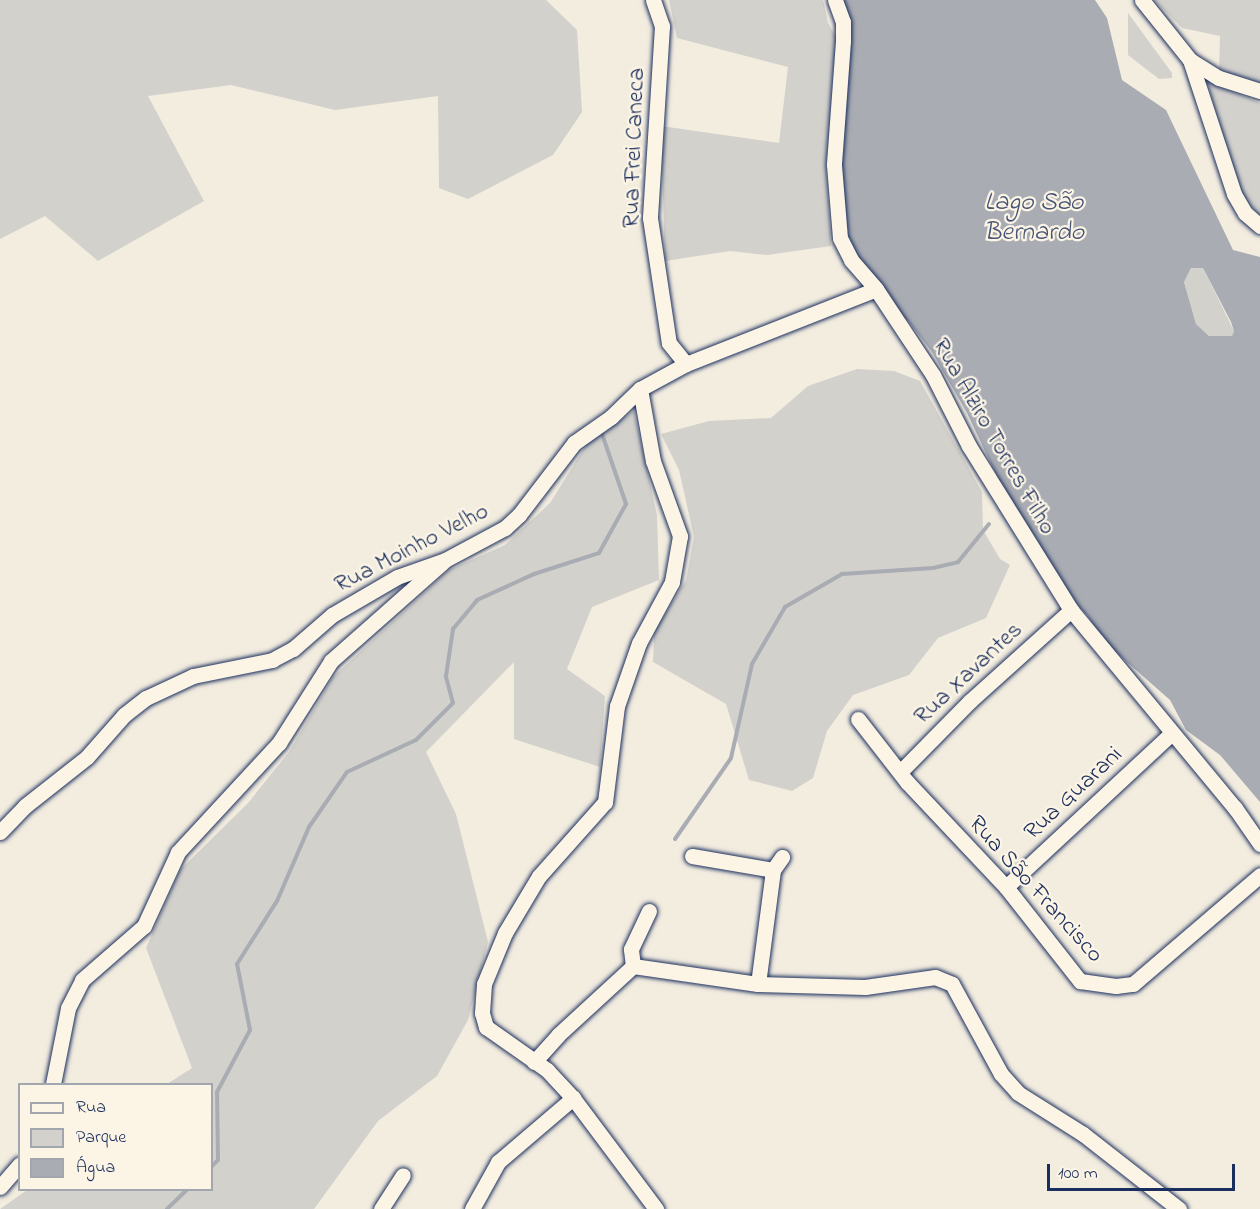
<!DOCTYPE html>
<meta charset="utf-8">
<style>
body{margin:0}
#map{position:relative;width:1260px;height:1209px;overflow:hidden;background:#f3ede0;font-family:"Indie Flower",sans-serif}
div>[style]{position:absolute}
.green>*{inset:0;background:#d3d1cc}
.water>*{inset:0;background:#a9acb3}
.stream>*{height:4px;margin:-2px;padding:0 2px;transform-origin:2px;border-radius:2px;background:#a9acb3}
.roads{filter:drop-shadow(0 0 2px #1b2f5e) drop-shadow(0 0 2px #1b2f5e)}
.minor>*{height:15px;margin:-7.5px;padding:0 7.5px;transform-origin:7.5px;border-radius:7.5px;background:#fcf5e5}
span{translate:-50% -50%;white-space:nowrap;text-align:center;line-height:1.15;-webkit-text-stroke:4.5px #fcf5e5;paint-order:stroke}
.street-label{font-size:24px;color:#1b2f5e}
.water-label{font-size:26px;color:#465478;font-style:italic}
.legend{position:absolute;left:18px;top:1083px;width:195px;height:108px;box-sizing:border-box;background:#fcf5e5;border:2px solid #a2a6af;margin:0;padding:8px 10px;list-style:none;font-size:18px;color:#1b2f5e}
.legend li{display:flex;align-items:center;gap:12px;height:30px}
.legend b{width:30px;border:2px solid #a2a6af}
.scale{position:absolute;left:1047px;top:1164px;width:188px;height:27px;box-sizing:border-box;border:3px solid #1b2f5e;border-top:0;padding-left:8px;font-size:18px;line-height:21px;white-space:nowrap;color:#1b2f5e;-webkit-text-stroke:4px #fcf5e5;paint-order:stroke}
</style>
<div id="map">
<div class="green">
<div style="clip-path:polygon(0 0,546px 0,577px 30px,582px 112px,553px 155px,468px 199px,439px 188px,438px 96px,335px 110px,231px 85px,148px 96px,204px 201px,98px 261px,45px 216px,0 239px)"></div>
<div style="clip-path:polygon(669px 0,823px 0,828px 23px,838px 41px,826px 166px,831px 246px,767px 255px,730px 251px,665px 261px,661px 126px,779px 143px,788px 67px,677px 38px)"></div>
<div style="clip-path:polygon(1154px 0,1260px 0,1260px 85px,1219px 73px,1220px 36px,1182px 28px)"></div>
<div style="clip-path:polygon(1128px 13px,1172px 73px,1172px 78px,1159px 79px,1128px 55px)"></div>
<div style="clip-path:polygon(1207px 81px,1260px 103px,1260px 216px,1245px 199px,1232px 168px)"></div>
<div style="clip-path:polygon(1191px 268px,1203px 268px,1234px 331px,1232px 336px,1209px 336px,1196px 324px,1184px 282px)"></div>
<div style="clip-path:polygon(857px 369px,894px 371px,920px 381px,982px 492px,983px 530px,1000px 559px,1010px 565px,986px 618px,938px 638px,909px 675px,853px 695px,827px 731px,813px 778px,792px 791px,749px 780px,726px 704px,653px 662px,654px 632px,686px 580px,694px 537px,679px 470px,661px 434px,709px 421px,771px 418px,808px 386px)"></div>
<div style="clip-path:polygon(634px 411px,657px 515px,659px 580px,592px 607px,567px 669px,605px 696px,600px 767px,514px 739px,514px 662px,426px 752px,456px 814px,488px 942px,468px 1020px,437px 1076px,378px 1121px,314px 1209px,0 1209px,27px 1190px,212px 1190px,212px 1084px,167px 1084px,192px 1068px,146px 948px,180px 870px,248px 803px,289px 752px,333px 677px,449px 570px,505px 545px,550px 503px,588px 442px)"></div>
</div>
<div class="water">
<div style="clip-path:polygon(evenodd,841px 0,1095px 0,1107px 18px,1122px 80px,1166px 110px,1233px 250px,1260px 257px,1260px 802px,1220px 755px,1186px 730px,1170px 700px,1103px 641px,1088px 616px,1061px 588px,1012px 508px,967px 413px,932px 352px,908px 321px,876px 296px,840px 223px,841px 0,1191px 268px,1203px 268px,1231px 322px,1234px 331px,1232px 336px,1209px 336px,1196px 324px,1184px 282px,1191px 268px)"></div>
</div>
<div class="stream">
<div style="left:675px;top:839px;width:98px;rotate:-55.3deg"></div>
<div style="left:731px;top:758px;width:96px;rotate:-77.4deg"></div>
<div style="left:752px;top:664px;width:66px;rotate:-59.9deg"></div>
<div style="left:785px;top:607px;width:66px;rotate:-30.1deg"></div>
<div style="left:842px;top:574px;width:91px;rotate:-3.8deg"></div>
<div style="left:933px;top:568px;width:26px;rotate:-13deg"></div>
<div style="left:958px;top:562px;width:49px;rotate:-50.8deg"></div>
<div style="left:212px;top:1166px;width:8px;rotate:-45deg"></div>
<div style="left:218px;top:1160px;width:68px;rotate:-90.8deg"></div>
<div style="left:217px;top:1092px;width:70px;rotate:-62deg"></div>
<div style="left:250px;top:1030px;width:67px;rotate:-101.1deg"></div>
<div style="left:237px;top:964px;width:75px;rotate:-57.6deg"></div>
<div style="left:277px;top:901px;width:81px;rotate:-66.6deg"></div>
<div style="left:309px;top:827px;width:67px;rotate:-55.4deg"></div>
<div style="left:347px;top:772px;width:76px;rotate:-24.9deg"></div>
<div style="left:416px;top:740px;width:52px;rotate:-45deg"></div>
<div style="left:453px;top:703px;width:28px;rotate:-105deg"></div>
<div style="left:446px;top:676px;width:48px;rotate:-81.5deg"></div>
<div style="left:453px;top:629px;width:38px;rotate:-50deg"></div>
<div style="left:477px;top:600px;width:63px;rotate:-24.5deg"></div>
<div style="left:534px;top:574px;width:68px;rotate:-17.9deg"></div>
<div style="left:599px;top:553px;width:56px;rotate:-61.1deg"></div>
<div style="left:626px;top:504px;width:74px;rotate:-108.9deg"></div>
<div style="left:167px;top:1209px;width:28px;rotate:-44deg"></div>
</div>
<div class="roads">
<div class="minor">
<div style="left:653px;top:0;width:28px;rotate:71deg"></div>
<div style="left:662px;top:26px;width:192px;rotate:93.6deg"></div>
<div style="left:650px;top:218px;width:126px;rotate:81.4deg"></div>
<div style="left:669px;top:343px;width:27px;rotate:51deg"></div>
<div style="left:835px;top:0;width:23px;rotate:70deg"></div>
<div style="left:843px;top:22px;width:19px;rotate:90deg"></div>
<div style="left:843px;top:41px;width:124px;rotate:94.2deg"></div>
<div style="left:834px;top:165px;width:73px;rotate:85.3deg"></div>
<div style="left:840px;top:238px;width:25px;rotate:63deg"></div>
<div style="left:851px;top:260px;width:38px;rotate:49deg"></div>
<div style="left:876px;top:289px;width:103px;rotate:56.5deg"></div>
<div style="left:933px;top:375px;width:80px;rotate:63.1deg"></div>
<div style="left:969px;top:446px;width:193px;rotate:58.1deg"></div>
<div style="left:1071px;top:610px;width:257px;rotate:50.4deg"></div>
<div style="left:1235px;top:808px;width:44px;rotate:55.2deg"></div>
<div style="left:1142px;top:0;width:77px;rotate:51.3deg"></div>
<div style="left:1190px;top:60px;width:141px;rotate:71.8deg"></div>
<div style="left:1234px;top:194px;width:22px;rotate:60deg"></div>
<div style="left:1245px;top:213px;width:20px;rotate:41deg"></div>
<div style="left:1190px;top:60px;width:34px;rotate:32deg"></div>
<div style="left:1219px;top:78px;width:43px;rotate:17.6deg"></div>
<div style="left:640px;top:389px;width:73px;rotate:79.8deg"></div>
<div style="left:653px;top:461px;width:80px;rotate:70.2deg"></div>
<div style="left:680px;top:536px;width:47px;rotate:99.9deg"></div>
<div style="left:672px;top:582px;width:69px;rotate:118.4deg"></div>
<div style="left:639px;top:643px;width:67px;rotate:109.2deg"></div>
<div style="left:617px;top:706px;width:97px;rotate:97.1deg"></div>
<div style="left:605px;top:802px;width:99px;rotate:131.7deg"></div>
<div style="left:539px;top:876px;width:66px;rotate:120.8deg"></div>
<div style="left:505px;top:933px;width:55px;rotate:112.4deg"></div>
<div style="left:484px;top:984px;width:29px;rotate:94deg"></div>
<div style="left:482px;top:1013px;width:15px;rotate:74deg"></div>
<div style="left:486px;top:1027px;width:75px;rotate:35.2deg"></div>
<div style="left:547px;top:1070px;width:38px;rotate:47deg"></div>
<div style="left:573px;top:1098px;width:139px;rotate:53.2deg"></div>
<div style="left:858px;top:719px;width:80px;rotate:52.1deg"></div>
<div style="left:907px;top:782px;width:144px;rotate:46.7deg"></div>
<div style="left:1006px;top:887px;width:120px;rotate:51.8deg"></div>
<div style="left:1080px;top:981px;width:36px;rotate:8deg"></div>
<div style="left:1116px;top:986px;width:17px;rotate:-7deg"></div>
<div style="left:1133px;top:984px;width:167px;rotate:-40.6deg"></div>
<div style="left:900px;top:772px;width:100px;rotate:-45.4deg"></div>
<div style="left:970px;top:701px;width:136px;rotate:-42deg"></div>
<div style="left:0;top:832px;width:36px;rotate:-46deg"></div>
<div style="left:25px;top:806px;width:79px;rotate:-38.3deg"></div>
<div style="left:87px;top:757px;width:56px;rotate:-48.6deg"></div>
<div style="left:124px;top:715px;width:28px;rotate:-38deg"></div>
<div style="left:146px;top:698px;width:52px;rotate:-25.1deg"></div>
<div style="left:193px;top:676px;width:81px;rotate:-11.4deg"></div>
<div style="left:272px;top:660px;width:24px;rotate:-28deg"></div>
<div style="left:293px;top:649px;width:52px;rotate:-41.1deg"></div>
<div style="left:332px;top:615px;width:75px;rotate:-30.3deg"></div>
<div style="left:397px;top:577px;width:51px;rotate:-19.5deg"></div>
<div style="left:445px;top:560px;width:68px;rotate:-28.1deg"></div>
<div style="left:505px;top:528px;width:19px;rotate:-43deg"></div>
<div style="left:519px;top:515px;width:91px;rotate:-52.6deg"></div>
<div style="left:574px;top:443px;width:45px;rotate:-35.1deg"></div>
<div style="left:611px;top:417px;width:40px;rotate:-44deg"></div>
<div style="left:640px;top:389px;width:52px;rotate:-28.5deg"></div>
<div style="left:686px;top:364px;width:204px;rotate:-21.5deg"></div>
<div style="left:692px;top:856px;width:82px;rotate:9.8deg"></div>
<div style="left:1006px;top:887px;width:226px;rotate:-42.9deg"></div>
<div style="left:633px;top:966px;width:17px;rotate:-97deg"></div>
<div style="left:631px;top:949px;width:42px;rotate:-64.7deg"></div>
<div style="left:758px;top:984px;width:115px;rotate:-82.5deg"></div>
<div style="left:773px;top:870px;width:16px;rotate:-55deg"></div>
<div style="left:534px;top:1062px;width:36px;rotate:-48deg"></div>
<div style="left:558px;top:1035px;width:102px;rotate:-42.6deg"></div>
<div style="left:633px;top:966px;width:126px;rotate:8.2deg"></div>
<div style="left:758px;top:984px;width:107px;rotate:1.6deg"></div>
<div style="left:865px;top:987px;width:71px;rotate:-8.1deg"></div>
<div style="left:935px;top:977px;width:18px;rotate:22deg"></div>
<div style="left:952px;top:984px;width:102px;rotate:61.4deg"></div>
<div style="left:1001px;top:1074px;width:25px;rotate:48deg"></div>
<div style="left:1018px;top:1093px;width:77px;rotate:32.2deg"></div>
<div style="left:1083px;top:1134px;width:122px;rotate:38deg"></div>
<div style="left:53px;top:1084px;width:77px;rotate:-78.8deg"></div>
<div style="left:68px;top:1008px;width:31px;rotate:-63deg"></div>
<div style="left:82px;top:980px;width:82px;rotate:-41.1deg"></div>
<div style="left:144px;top:926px;width:81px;rotate:-65.3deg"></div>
<div style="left:178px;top:852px;width:149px;rotate:-47.2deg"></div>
<div style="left:279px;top:743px;width:97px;rotate:-57.6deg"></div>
<div style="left:331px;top:661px;width:149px;rotate:-41.5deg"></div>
<div style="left:0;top:1187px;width:30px;rotate:-49deg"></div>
<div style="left:381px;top:1209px;width:40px;rotate:-57.1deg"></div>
<div style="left:472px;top:1209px;width:54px;rotate:-61deg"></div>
<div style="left:498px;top:1162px;width:99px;rotate:-40.5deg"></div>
</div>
</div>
<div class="street-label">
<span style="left:635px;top:148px;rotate:-88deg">Rua Frei Caneca</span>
<span style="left:993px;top:437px;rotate:60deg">Rua Alziro Torres Filho</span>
<span style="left:412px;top:549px;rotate:-27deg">Rua Moinho Velho</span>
<span style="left:969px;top:674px;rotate:-43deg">Rua Xavantes</span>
<span style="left:1074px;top:794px;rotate:-43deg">Rua Guarani</span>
<span style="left:1035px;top:890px;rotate:48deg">Rua São Francisco</span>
</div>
<div class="water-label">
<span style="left:1034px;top:219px">Lago São<br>Bernardo</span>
</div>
<ul class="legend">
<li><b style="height:8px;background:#fcf5e5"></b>Rua</li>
<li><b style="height:16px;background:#d3d1cc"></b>Parque</li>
<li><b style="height:16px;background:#a9acb3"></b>Água</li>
</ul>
<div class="scale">100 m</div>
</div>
